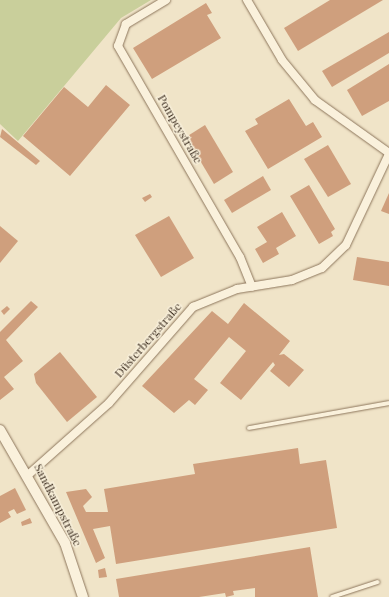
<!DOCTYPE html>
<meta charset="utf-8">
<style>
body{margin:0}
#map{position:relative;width:389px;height:597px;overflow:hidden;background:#f0e4c8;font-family:"Playfair Display",serif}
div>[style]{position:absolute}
.green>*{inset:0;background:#c9cf9b}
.building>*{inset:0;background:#cf9f7d}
.roads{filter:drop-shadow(0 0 1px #8d765c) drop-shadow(0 0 1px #8d765c)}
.service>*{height:4px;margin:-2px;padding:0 2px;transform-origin:2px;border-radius:2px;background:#faf1dc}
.minor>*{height:8px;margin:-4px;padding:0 4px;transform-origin:4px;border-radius:4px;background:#faf1dc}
.tertiary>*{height:10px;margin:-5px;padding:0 5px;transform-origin:5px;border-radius:5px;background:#faf1dc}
span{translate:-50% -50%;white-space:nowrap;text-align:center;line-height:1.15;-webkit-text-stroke:3px #f7eed8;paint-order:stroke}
.street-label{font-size:12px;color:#3d2e20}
</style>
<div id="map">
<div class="green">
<div style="clip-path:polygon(0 0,151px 0,121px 18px,18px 141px,0 124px)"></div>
</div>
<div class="building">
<div style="clip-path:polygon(330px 0,383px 0,298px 51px,284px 28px)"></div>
<div style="clip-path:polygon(206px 3px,212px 13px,207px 15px,221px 38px,152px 79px,133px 48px)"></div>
<div style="clip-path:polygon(389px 32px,389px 53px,332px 87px,322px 71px)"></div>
<div style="clip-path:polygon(389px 64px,389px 101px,362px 116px,347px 90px)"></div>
<div style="clip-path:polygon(106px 85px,130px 105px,70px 176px,23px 136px,64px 87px,88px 107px)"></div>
<div style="clip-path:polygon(289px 99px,306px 126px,313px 122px,322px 137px,268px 169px,245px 131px,258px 124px,255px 119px)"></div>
<div style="clip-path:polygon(205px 125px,233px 172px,214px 184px,186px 137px)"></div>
<div style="clip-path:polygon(2px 129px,40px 161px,36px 165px,0 137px)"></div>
<div style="clip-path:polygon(328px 145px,351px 184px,328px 197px,304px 159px)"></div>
<div style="clip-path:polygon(263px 176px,271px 190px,232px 213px,224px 200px)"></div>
<div style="clip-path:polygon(309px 185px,335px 229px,331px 232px,333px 236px,319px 244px,290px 196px)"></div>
<div style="clip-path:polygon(389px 193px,389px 214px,381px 211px)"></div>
<div style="clip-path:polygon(150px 194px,152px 197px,145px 202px,142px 198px)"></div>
<div style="clip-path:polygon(282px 212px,296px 236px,276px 248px,279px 254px,263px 263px,255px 249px,267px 242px,257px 227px)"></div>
<div style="clip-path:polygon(169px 216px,194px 258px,161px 277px,135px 235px)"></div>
<div style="clip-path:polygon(0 226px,18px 241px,0 263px)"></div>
<div style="clip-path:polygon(357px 257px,389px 262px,389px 286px,353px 280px)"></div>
<div style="clip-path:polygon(31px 301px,38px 307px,6px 340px,23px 361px,4px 377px,14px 389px,0 400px,0 332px)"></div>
<div style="clip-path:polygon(244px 303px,290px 341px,279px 355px,284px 354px,304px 370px,289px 387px,270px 371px,275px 365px,273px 362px,241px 400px,220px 383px,246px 351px,229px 337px,194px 379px,208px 390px,195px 405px,189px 400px,174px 413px,142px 386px,212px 311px,228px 324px)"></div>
<div style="clip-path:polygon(7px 306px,10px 309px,4px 315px,1px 311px)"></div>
<div style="clip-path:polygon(60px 352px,97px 397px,67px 422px,36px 383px,34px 374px)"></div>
<div style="clip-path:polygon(298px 448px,300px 464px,326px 460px,337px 528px,116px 564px,110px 526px,93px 529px,105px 558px,96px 563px,66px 492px,86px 489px,92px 497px,83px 506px,86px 512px,108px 512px,104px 489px,195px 474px,193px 464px)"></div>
<div style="clip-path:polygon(15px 488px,26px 510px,17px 514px,14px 509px,8px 512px,11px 517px,0 523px,0 496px)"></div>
<div style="clip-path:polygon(30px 518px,32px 523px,22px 526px,21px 522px)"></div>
<div style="clip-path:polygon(310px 547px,318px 597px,255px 597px,255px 588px,233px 591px,234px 595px,226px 597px,225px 593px,199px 597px,119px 597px,116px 579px)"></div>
<div style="clip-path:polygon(105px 568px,107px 577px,99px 578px,98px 570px)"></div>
</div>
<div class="roads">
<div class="service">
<div style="left:249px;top:428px;width:142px;rotate:-10.1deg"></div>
<div style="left:332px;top:597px;width:48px;rotate:-18.1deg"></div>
</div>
<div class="minor">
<div style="left:166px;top:0;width:47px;rotate:149deg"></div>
<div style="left:126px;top:24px;width:23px;rotate:110deg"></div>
<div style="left:118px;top:46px;width:244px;rotate:60deg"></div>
<div style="left:240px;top:257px;width:32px;rotate:68deg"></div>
<div style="left:247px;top:0;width:69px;rotate:59.7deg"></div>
<div style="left:282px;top:60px;width:52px;rotate:50.5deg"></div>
<div style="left:315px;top:100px;width:91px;rotate:35.6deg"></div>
<div style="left:28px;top:475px;width:108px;rotate:-41.6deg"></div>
<div style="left:109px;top:403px;width:128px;rotate:-48.8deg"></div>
<div style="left:193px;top:307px;width:48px;rotate:-22.2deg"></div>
<div style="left:237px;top:289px;width:56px;rotate:-9.3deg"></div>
<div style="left:292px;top:280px;width:32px;rotate:-22deg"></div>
<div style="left:322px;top:268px;width:33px;rotate:-44deg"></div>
<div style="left:346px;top:245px;width:101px;rotate:-64.7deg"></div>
</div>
<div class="tertiary">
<div style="left:0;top:430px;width:130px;rotate:60.1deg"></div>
<div style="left:65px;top:543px;width:57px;rotate:71.6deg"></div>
</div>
</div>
<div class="street-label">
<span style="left:180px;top:129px;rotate:60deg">Pompeystraße</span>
<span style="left:148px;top:340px;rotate:-49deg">Düsterbergstraße</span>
<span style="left:58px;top:505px;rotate:63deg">Sandkampstraße</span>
</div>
</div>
